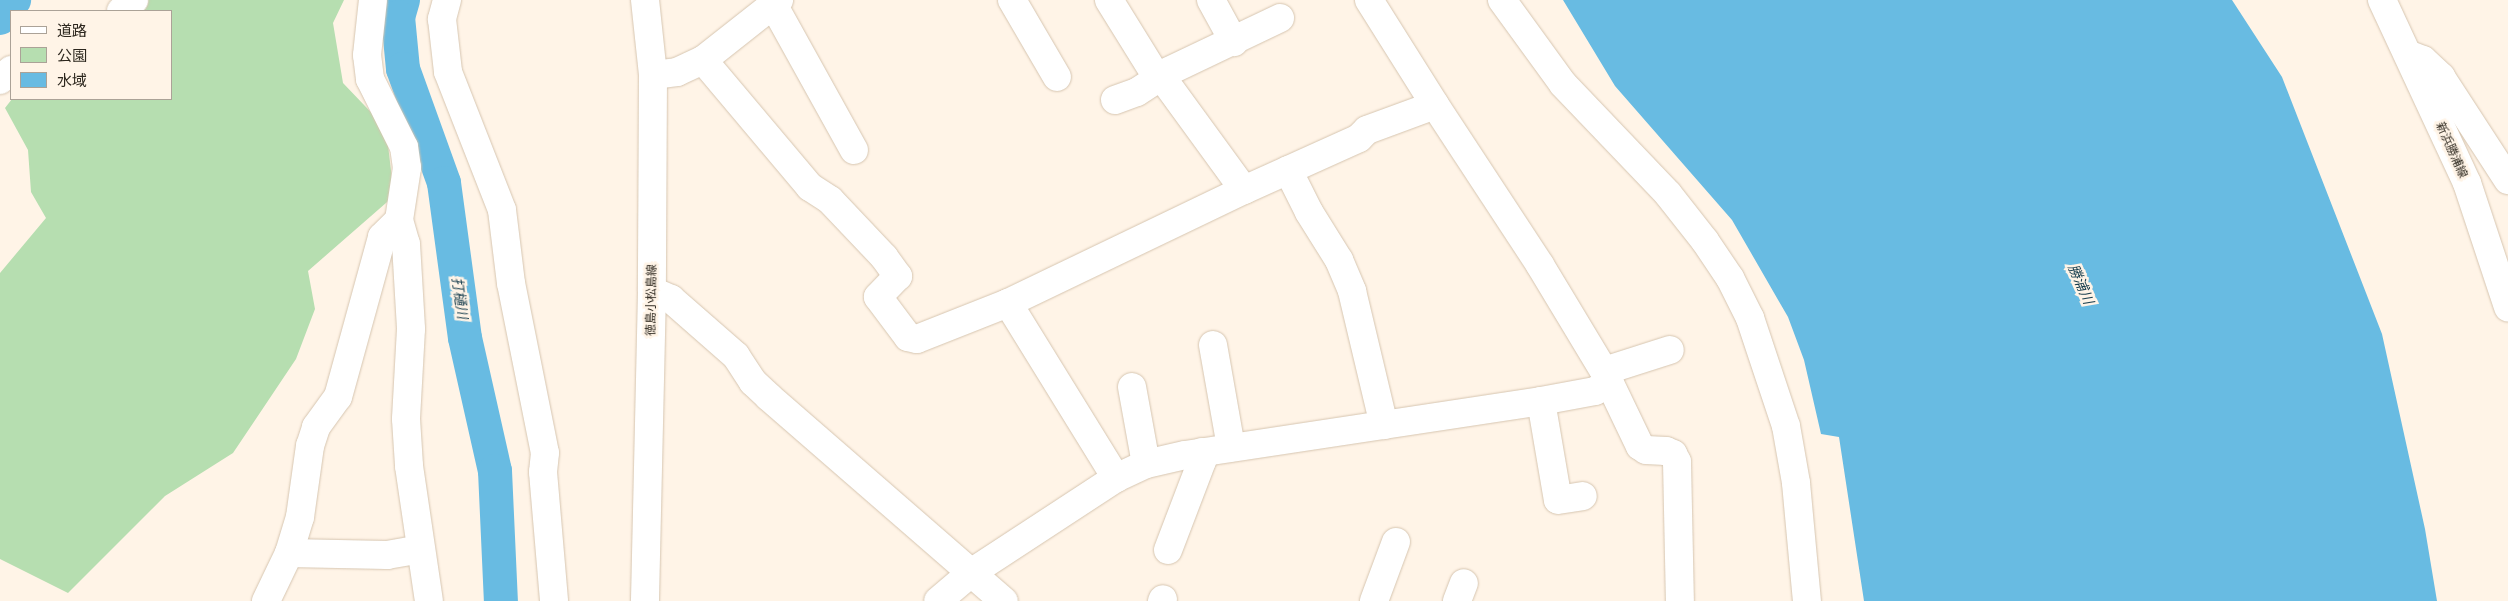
<!DOCTYPE html>
<meta charset="utf-8">
<style>
body{margin:0}
#map{position:relative;width:2508px;height:601px;overflow:hidden;background:#fff4e7;font-family:Mulish,"Noto Sans JP",sans-serif}
div>[style]{position:absolute}
.green>*{inset:0;background:#b6deb0}
.water>*{inset:0;background:#68bbe2}
.river>*{height:34px;margin:-17px;padding:0 17px;transform-origin:17px;border-radius:17px;background:#68bbe2}
.roads{filter:drop-shadow(0 0 1px #d6c5b0) drop-shadow(0 0 1px #d6c5b0)}
.minor>*{height:28px;margin:-14px;padding:0 14px;transform-origin:14px;border-radius:14px;background:#fff}
.major>*{height:28px;margin:-14px;padding:0 14px;transform-origin:14px;border-radius:14px;background:#fff}
span{translate:-50% -50%;white-space:nowrap;text-align:center;line-height:1.15;-webkit-text-stroke:5px #fff4e7;paint-order:stroke}
.street-label{font-size:12px;color:#2d271e}
.water-label{font-size:14px;color:#183e4e;font-style:italic}
.legend{position:absolute;left:10px;top:10px;width:162px;height:90px;box-sizing:border-box;background:#fff4e7;border:1px solid #aba297;margin:0;padding:6px 9px;list-style:none;font-size:15px;color:#2d271e}
.legend li{display:flex;align-items:center;gap:10px;height:25px}
.legend b{width:25px;border:1px solid #aba297}
</style>
<div id="map">
<div class="green">
<div style="clip-path:polygon(148px 0,344px 0,333px 23px,343px 83px,386px 128px,394px 196px,308px 271px,315px 309px,296px 359px,233px 453px,165px 496px,68px 593px,0 559px,0 273px,46px 218px,31px 192px,28px 150px,5px 108px,12px 99px,171px 99px,171px 11px,140px 11px)"></div>
</div>
<div class="water">
<div style="clip-path:polygon(1563px 0,2232px 0,2282px 77px,2382px 334px,2425px 529px,2437px 601px,1864px 601px,1839px 437px,1821px 434px,1804px 360px,1788px 317px,1732px 220px,1615px 86px)"></div>
</div>
<div class="river">
<div style="left:403px;top:0;width:18px;rotate:106deg"></div>
<div style="left:398px;top:17px;width:52px;rotate:84.5deg"></div>
<div style="left:403px;top:69px;width:121px;rotate:70.2deg"></div>
<div style="left:444px;top:183px;width:156px;rotate:82.3deg"></div>
<div style="left:465px;top:338px;width:136px;rotate:77.3deg"></div>
<div style="left:495px;top:471px;width:130px;rotate:87.4deg"></div>
<div style="left:0;top:18px;width:23px;rotate:-52deg"></div>
</div>
<div class="roads">
<div class="minor">
<div style="left:447px;top:0;width:20px;rotate:105deg"></div>
<div style="left:442px;top:19px;width:53px;rotate:83.5deg"></div>
<div style="left:448px;top:72px;width:148px;rotate:68.6deg"></div>
<div style="left:502px;top:210px;width:74px;rotate:83deg"></div>
<div style="left:511px;top:283px;width:173px;rotate:78.7deg"></div>
<div style="left:545px;top:453px;width:19px;rotate:96deg"></div>
<div style="left:543px;top:472px;width:129px;rotate:85.1deg"></div>
<div style="left:1012px;top:0;width:89px;rotate:59.7deg"></div>
<div style="left:1109px;top:0;width:84px;rotate:58.2deg"></div>
<div style="left:1153px;top:71px;width:9px;rotate:32deg"></div>
<div style="left:1161px;top:76px;width:141px;rotate:53.9deg"></div>
<div style="left:1244px;top:190px;width:126px;rotate:-24.3deg"></div>
<div style="left:1359px;top:138px;width:11px;rotate:-45deg"></div>
<div style="left:1367px;top:130px;width:72px;rotate:-20.2deg"></div>
<div style="left:1435px;top:105px;width:191px;rotate:56.7deg"></div>
<div style="left:1540px;top:265px;width:124px;rotate:58.9deg"></div>
<div style="left:1604px;top:371px;width:83px;rotate:64.4deg"></div>
<div style="left:1640px;top:446px;width:7px;rotate:34deg"></div>
<div style="left:1646px;top:450px;width:20px;rotate:3deg"></div>
<div style="left:1666px;top:451px;width:8px;rotate:23deg"></div>
<div style="left:1673px;top:454px;width:9px;rotate:63deg"></div>
<div style="left:1677px;top:462px;width:139px;rotate:88.8deg"></div>
<div style="left:1211px;top:0;width:48px;rotate:61.3deg"></div>
<div style="left:1369px;top:0;width:124px;rotate:57.8deg"></div>
<div style="left:1502px;top:0;width:104px;rotate:54deg"></div>
<div style="left:1563px;top:84px;width:152px;rotate:46.3deg"></div>
<div style="left:1668px;top:194px;width:60px;rotate:51.8deg"></div>
<div style="left:1705px;top:241px;width:45px;rotate:56deg"></div>
<div style="left:1730px;top:278px;width:45px;rotate:63.4deg"></div>
<div style="left:1750px;top:318px;width:114px;rotate:71.6deg"></div>
<div style="left:1786px;top:426px;width:58px;rotate:80deg"></div>
<div style="left:1796px;top:483px;width:119px;rotate:84.7deg"></div>
<div style="left:773px;top:4px;width:167px;rotate:61deg"></div>
<div style="left:121px;top:11px;width:17px;rotate:-40deg"></div>
<div style="left:2410px;top:55px;width:14px;rotate:21deg"></div>
<div style="left:2423px;top:60px;width:25px;rotate:43deg"></div>
<div style="left:2441px;top:77px;width:123px;rotate:57deg"></div>
<div style="left:703px;top:60px;width:166px;rotate:49.9deg"></div>
<div style="left:810px;top:187px;width:24px;rotate:33deg"></div>
<div style="left:830px;top:200px;width:79px;rotate:46.5deg"></div>
<div style="left:884px;top:257px;width:24px;rotate:54deg"></div>
<div style="left:898px;top:276px;width:29px;rotate:134deg"></div>
<div style="left:878px;top:297px;width:50px;rotate:53.1deg"></div>
<div style="left:908px;top:337px;width:9px;rotate:13deg"></div>
<div style="left:917px;top:339px;width:98px;rotate:-21.6deg"></div>
<div style="left:1008px;top:303px;width:206px;rotate:58.3deg"></div>
<div style="left:1116px;top:478px;width:173px;rotate:146.8deg"></div>
<div style="left:971px;top:573px;width:43px;rotate:139.7deg"></div>
<div style="left:653px;top:75px;width:24px;rotate:-7deg"></div>
<div style="left:677px;top:72px;width:29px;rotate:-25deg"></div>
<div style="left:703px;top:60px;width:97px;rotate:-38.3deg"></div>
<div style="left:0;top:80px;width:15px;rotate:-42deg"></div>
<div style="left:1115px;top:100px;width:23px;rotate:-20deg"></div>
<div style="left:1137px;top:92px;width:38px;rotate:-33deg"></div>
<div style="left:1169px;top:71px;width:123px;rotate:-25.5deg"></div>
<div style="left:1288px;top:170px;width:47px;rotate:63.4deg"></div>
<div style="left:1309px;top:212px;width:57px;rotate:58deg"></div>
<div style="left:1339px;top:260px;width:34px;rotate:67deg"></div>
<div style="left:1352px;top:291px;width:138px;rotate:76.6deg"></div>
<div style="left:399px;top:220px;width:25px;rotate:74deg"></div>
<div style="left:406px;top:244px;width:85px;rotate:86.6deg"></div>
<div style="left:411px;top:329px;width:90px;rotate:93.2deg"></div>
<div style="left:406px;top:419px;width:47px;rotate:86.3deg"></div>
<div style="left:409px;top:466px;width:136px;rotate:81.6deg"></div>
<div style="left:652px;top:291px;width:21px;rotate:23deg"></div>
<div style="left:671px;top:299px;width:86px;rotate:41.2deg"></div>
<div style="left:736px;top:356px;width:31px;rotate:57deg"></div>
<div style="left:753px;top:382px;width:22px;rotate:43deg"></div>
<div style="left:769px;top:397px;width:311px;rotate:41deg"></div>
<div style="left:1008px;top:303px;width:262px;rotate:-25.6deg"></div>
<div style="left:1213px;top:345px;width:104px;rotate:80deg"></div>
<div style="left:1604px;top:371px;width:69px;rotate:-17.7deg"></div>
<div style="left:1132px;top:387px;width:78px;rotate:79.7deg"></div>
<div style="left:1541px;top:401px;width:100px;rotate:80.3deg"></div>
<div style="left:1558px;top:500px;width:25px;rotate:-9deg"></div>
<div style="left:1116px;top:478px;width:33px;rotate:-25deg"></div>
<div style="left:1146px;top:464px;width:40px;rotate:-13deg"></div>
<div style="left:1185px;top:455px;width:360px;rotate:-8.6deg"></div>
<div style="left:1541px;top:401px;width:55px;rotate:-10.5deg"></div>
<div style="left:1595px;top:391px;width:17px;rotate:-31deg"></div>
<div style="left:1168px;top:550px;width:95px;rotate:-69.1deg"></div>
<div style="left:1202px;top:461px;width:9px;rotate:-90deg"></div>
<div style="left:289px;top:553px;width:38px;rotate:-73deg"></div>
<div style="left:300px;top:517px;width:72px;rotate:-82deg"></div>
<div style="left:310px;top:446px;width:20px;rotate:-72deg"></div>
<div style="left:316px;top:427px;width:37px;rotate:-54deg"></div>
<div style="left:338px;top:397px;width:166px;rotate:-74.6deg"></div>
<div style="left:382px;top:237px;width:24px;rotate:-45deg"></div>
<div style="left:399px;top:220px;width:53px;rotate:-81.3deg"></div>
<div style="left:407px;top:168px;width:21px;rotate:-98deg"></div>
<div style="left:404px;top:147px;width:76px;rotate:-116.6deg"></div>
<div style="left:370px;top:79px;width:24px;rotate:-97deg"></div>
<div style="left:367px;top:55px;width:55px;rotate:-83.8deg"></div>
<div style="left:266px;top:601px;width:53px;rotate:-64.4deg"></div>
<div style="left:289px;top:553px;width:98px;rotate:1.2deg"></div>
<div style="left:387px;top:555px;width:34px;rotate:-10deg"></div>
<div style="left:1162px;top:601px;width:2px;rotate:-63deg"></div>
<div style="left:1374px;top:601px;width:63px;rotate:-69.6deg"></div>
<div style="left:1457px;top:601px;width:19px;rotate:-69deg"></div>
</div>
<div class="major">
<div style="left:645px;top:0;width:75px;rotate:83.9deg"></div>
<div style="left:653px;top:75px;width:216px;rotate:90.3deg"></div>
<div style="left:652px;top:291px;width:310px;rotate:91.3deg"></div>
<div style="left:2382px;top:0;width:202px;rotate:65.1deg"></div>
<div style="left:2467px;top:183px;width:131px;rotate:71.7deg"></div>
</div>
</div>
<div class="street-label">
<span style="left:2452px;top:150px;rotate:66deg">新浜勝浦線</span>
<span style="left:651px;top:300px;rotate:-89deg">徳島小松島線</span>
</div>
<div class="water-label">
<span style="left:2081px;top:284px;rotate:66deg">勝浦川</span>
<span style="left:460px;top:298px;rotate:82deg">打樋川</span>
</div>
<ul class="legend">
<li><b style="height:6px;background:#fff"></b>道路</li>
<li><b style="height:14px;background:#b6deb0"></b>公園</li>
<li><b style="height:14px;background:#68bbe2"></b>水域</li>
</ul>
</div>
